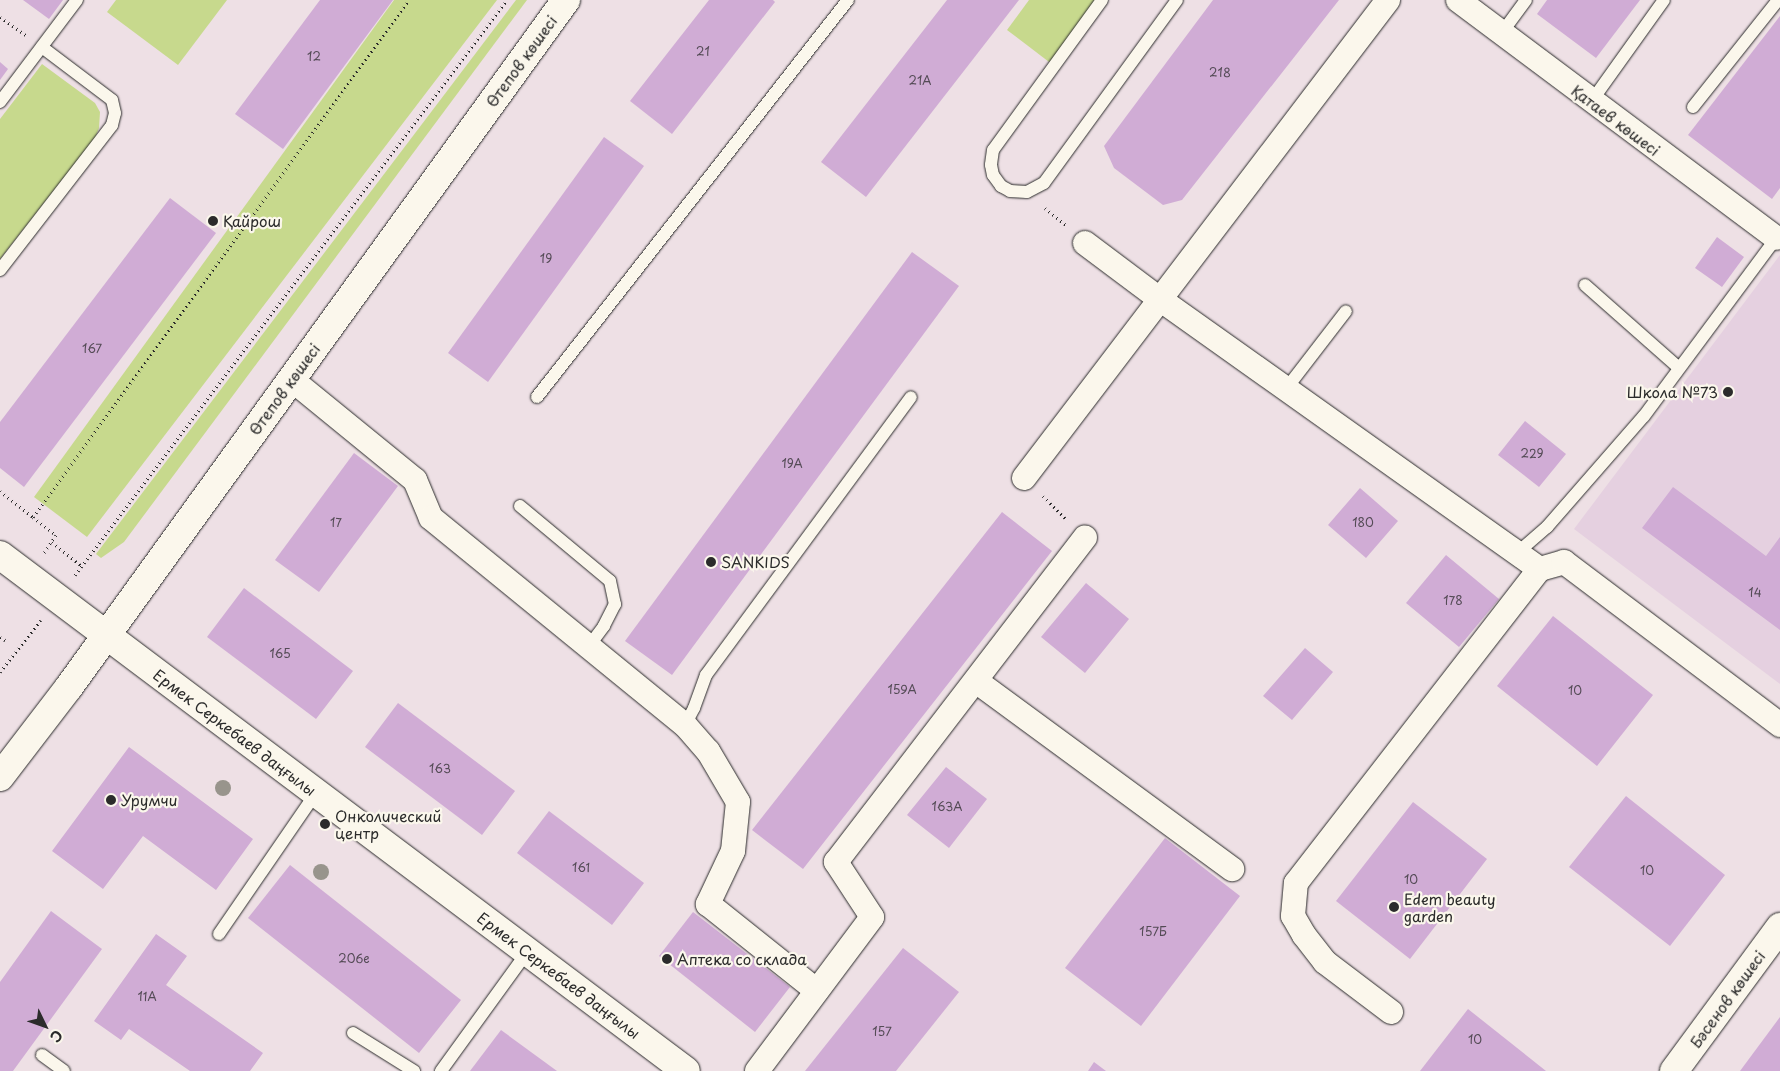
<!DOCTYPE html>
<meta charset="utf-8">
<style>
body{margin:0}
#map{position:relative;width:1780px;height:1071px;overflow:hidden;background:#eee0e5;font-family:"Playpen Sans",sans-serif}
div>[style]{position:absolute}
.built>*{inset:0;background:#e5d0e0}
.green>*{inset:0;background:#c7d98d}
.building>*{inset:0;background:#d0acd5}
.path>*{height:3px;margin-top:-1.5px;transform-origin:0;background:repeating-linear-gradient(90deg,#2b2b2b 0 1px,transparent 0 5px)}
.roads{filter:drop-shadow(0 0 1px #2b2b2b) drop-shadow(0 0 1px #2b2b2b)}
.service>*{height:12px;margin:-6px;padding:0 6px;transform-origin:6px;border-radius:6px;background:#fbf7ec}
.minor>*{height:24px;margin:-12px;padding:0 12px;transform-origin:12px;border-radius:12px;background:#fbf7ec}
.tertiary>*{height:28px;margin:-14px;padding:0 14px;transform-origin:14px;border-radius:14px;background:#fbf7ec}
.trees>*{width:16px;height:16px;margin:-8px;border-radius:50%;background:#98948c}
.dots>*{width:14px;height:14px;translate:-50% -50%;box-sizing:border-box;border:2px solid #fbf7ec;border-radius:50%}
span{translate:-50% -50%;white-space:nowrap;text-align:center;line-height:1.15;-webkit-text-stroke:4.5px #fbf7ec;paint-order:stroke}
.number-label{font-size:12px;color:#544b56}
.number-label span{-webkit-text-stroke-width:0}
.street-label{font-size:15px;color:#2b2b2b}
.poi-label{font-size:15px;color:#2b2b2b}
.left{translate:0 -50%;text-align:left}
.right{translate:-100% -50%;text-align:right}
.north{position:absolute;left:20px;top:1001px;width:50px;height:50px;-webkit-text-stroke:4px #fbf7ec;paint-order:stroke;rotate:132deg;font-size:14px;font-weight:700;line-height:20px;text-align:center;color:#2b2b2b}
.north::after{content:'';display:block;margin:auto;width:18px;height:22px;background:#2b2b2b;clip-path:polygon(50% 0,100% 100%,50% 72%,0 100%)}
</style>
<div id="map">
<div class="built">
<div style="clip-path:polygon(1780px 255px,1780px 684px,1574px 529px)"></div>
</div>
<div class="green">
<div style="clip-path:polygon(116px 0,227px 0,178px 65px,107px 12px)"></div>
<div style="clip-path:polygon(394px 0,497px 0,87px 537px,34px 497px)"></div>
<div style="clip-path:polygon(516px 0,527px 0,124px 542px,101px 558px,96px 554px)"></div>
<div style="clip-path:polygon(1029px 0,1101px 0,1053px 65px,1007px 30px)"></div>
<div style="clip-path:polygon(42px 64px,95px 103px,100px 112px,99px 128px,95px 138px,0 259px,0 119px)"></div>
</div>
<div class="building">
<div style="clip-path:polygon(23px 0,63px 0,49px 19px)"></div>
<div style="clip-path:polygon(320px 0,393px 0,283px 149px,235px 114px)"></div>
<div style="clip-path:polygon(709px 0,773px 0,775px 2px,672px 134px,630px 101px)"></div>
<div style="clip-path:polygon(947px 0,1019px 0,866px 197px,821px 162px)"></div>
<div style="clip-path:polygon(1213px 0,1339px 0,1182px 200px,1163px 205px,1114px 168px,1104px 146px)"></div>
<div style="clip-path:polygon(1547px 0,1640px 0,1596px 58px,1537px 14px)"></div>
<div style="clip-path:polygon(1780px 16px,1780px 188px,1772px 199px,1688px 135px)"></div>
<div style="clip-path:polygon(0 62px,8px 69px,0 80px)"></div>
<div style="clip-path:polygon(604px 137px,644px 166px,488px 382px,448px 353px)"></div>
<div style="clip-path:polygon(170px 198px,216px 233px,24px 487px,0 468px,0 422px)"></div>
<div style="clip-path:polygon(1717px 237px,1744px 257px,1722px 287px,1695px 268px)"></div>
<div style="clip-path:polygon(912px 252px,959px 286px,672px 675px,625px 641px)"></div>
<div style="clip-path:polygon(1525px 421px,1566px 454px,1539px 487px,1498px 455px)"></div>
<div style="clip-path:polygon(354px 453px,398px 486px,319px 592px,275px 560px)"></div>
<div style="clip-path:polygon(1673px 487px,1766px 556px,1780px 537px,1780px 630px,1642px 528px)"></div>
<div style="clip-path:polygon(1360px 488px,1398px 521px,1366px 558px,1328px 525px)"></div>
<div style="clip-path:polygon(1002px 512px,1052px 551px,803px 869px,752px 830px)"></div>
<div style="clip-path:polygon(1446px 555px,1499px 599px,1459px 647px,1406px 603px)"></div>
<div style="clip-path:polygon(1086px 583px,1129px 619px,1085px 673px,1041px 637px)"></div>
<div style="clip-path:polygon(244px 588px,353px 671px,316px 719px,207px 637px)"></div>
<div style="clip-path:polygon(1553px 616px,1653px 695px,1597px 766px,1497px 686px)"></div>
<div style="clip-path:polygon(1305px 648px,1333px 672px,1292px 720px,1263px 696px)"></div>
<div style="clip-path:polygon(398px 703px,515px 791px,482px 835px,365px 747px)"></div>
<div style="clip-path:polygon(129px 747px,253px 839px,216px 890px,143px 836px,103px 889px,52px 851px)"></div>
<div style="clip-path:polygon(946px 767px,987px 799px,949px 848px,907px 815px)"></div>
<div style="clip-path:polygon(1626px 796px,1725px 875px,1670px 946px,1569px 867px)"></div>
<div style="clip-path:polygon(1413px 802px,1487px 859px,1410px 959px,1336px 901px)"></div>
<div style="clip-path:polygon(549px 811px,644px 883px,612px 925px,517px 853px)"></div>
<div style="clip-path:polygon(1165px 838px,1240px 896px,1141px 1026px,1065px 968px)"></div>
<div style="clip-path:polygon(290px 865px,461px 1000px,419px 1053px,248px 918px)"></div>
<div style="clip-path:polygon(51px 911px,102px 949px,13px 1071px,0 1071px,0 982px)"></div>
<div style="clip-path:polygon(693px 912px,790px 987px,755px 1032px,659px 956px)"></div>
<div style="clip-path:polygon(156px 934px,187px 956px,166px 985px,263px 1053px,250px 1071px,190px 1071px,129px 1029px,121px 1040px,94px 1021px)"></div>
<div style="clip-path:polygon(903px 948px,959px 992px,896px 1071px,805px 1071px)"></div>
<div style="clip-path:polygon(1468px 1009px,1546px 1071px,1420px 1071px)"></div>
<div style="clip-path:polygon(1780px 1017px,1780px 1071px,1740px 1071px)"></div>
<div style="clip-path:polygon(501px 1030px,557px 1071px,470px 1071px)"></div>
<div style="clip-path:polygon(1094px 1062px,1106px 1071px,1088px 1071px)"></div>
</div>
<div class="path">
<div style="left:0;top:17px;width:32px;rotate:35deg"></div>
<div style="left:1045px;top:208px;width:28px;rotate:39deg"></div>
<div style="left:0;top:491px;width:42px;rotate:38.2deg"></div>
<div style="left:33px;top:517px;width:639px;rotate:-53.97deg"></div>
<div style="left:1043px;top:496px;width:34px;rotate:45deg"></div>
<div style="left:33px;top:517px;width:29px;rotate:38deg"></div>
<div style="left:56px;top:535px;width:22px;rotate:124deg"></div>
<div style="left:52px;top:542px;width:38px;rotate:39deg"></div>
<div style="left:75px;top:575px;width:719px;rotate:-53.08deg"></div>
<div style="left:0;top:637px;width:6px;rotate:31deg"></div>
<div style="left:0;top:672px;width:66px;rotate:-51.7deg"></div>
</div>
<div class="roads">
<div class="service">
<div style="left:1102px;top:0;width:185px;rotate:126deg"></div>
<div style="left:993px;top:150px;width:15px;rotate:98deg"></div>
<div style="left:991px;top:165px;width:10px;rotate:79deg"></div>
<div style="left:993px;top:175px;width:14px;rotate:54deg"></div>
<div style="left:1001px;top:186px;width:10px;rotate:29deg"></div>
<div style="left:1010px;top:191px;width:17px;rotate:3deg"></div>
<div style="left:1027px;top:192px;width:19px;rotate:-28deg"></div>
<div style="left:1044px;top:183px;width:226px;rotate:-54deg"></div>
<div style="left:1501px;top:34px;width:42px;rotate:-53.7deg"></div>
<div style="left:0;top:102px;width:128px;rotate:-53deg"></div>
<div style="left:1591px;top:102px;width:125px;rotate:-54.4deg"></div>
<div style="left:1693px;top:107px;width:137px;rotate:-51.5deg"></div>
<div style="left:0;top:270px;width:183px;rotate:-52.3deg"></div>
<div style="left:112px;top:125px;width:12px;rotate:-76deg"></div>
<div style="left:115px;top:113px;width:13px;rotate:-103deg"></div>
<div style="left:112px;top:100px;width:88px;rotate:-142.9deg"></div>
<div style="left:1585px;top:285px;width:125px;rotate:41.4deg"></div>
<div style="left:1286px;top:389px;width:98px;rotate:-52.4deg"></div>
<div style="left:537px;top:397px;width:504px;rotate:-51.93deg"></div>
<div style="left:520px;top:506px;width:117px;rotate:39.8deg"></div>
<div style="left:610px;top:581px;width:24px;rotate:78deg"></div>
<div style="left:615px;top:604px;width:25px;rotate:117deg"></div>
<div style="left:604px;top:626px;width:26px;rotate:127deg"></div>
<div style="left:1517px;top:553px;width:40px;rotate:-41deg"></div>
<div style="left:1547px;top:527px;width:147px;rotate:-48.9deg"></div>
<div style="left:1644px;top:416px;width:222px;rotate:-53.4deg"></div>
<div style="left:685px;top:725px;width:19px;rotate:-62deg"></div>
<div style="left:694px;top:708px;width:35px;rotate:-70deg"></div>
<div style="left:706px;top:675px;width:345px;rotate:-53.6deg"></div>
<div style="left:219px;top:934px;width:171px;rotate:-55.5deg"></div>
<div style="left:353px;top:1033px;width:72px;rotate:31.9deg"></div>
<div style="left:42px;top:1055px;width:27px;rotate:36deg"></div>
<div style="left:441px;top:1071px;width:147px;rotate:-54.1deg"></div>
</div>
<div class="minor">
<div style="left:1458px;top:0;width:397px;rotate:36.8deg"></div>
<div style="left:1085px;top:243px;width:95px;rotate:36.9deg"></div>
<div style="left:1161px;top:300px;width:465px;rotate:35.4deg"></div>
<div style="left:291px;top:379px;width:160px;rotate:39.2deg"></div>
<div style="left:415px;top:480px;width:41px;rotate:67.2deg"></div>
<div style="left:431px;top:518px;width:328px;rotate:39.2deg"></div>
<div style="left:685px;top:725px;width:35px;rotate:49deg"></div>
<div style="left:708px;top:751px;width:59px;rotate:59.5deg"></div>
<div style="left:738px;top:802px;width:49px;rotate:95.8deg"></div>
<div style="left:733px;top:851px;width:59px;rotate:115.3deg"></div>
<div style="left:708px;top:904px;width:139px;rotate:38.6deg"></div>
<div style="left:1024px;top:478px;width:601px;rotate:-52.71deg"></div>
<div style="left:976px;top:681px;width:318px;rotate:36.3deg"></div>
<div style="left:1391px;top:1012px;width:83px;rotate:-142.9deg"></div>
<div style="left:1325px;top:962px;width:34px;rotate:-128deg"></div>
<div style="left:1304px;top:935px;width:22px;rotate:-120deg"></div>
<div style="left:1293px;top:916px;width:33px;rotate:-85deg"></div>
<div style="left:1296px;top:883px;width:398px;rotate:-52.2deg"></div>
<div style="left:1540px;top:569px;width:25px;rotate:-16deg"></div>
<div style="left:1564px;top:562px;width:271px;rotate:37deg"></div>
<div style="left:757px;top:1071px;width:192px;rotate:-53.2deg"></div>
<div style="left:872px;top:917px;width:66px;rotate:-123.2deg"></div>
<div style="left:836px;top:862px;width:409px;rotate:-52.5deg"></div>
</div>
<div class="tertiary">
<div style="left:0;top:555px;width:858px;rotate:36.95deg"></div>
<div style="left:0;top:777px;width:113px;rotate:-52.5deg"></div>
<div style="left:69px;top:687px;width:848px;rotate:-54.12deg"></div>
<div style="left:1674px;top:1071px;width:179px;rotate:-53.6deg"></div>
</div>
</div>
<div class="trees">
<div style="left:223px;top:788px"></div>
<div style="left:321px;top:872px"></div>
</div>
<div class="dots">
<div style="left:213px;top:221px;background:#2b2b2b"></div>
<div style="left:1728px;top:392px;background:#2b2b2b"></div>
<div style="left:711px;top:562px;background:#2b2b2b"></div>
<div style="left:111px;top:800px;background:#2b2b2b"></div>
<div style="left:325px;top:824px;background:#2b2b2b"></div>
<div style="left:1394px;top:907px;background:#2b2b2b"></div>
<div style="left:667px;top:959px;background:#2b2b2b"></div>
</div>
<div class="number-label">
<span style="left:703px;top:52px">21</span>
<span style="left:314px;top:57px">12</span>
<span style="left:1220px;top:73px">218</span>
<span style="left:920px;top:81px">21А</span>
<span style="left:546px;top:259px">19</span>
<span style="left:92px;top:349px">167</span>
<span style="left:1532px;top:454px">229</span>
<span style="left:792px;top:464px">19А</span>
<span style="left:336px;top:523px">17</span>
<span style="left:1363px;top:523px">180</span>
<span style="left:1755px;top:593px">14</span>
<span style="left:1453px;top:601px">178</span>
<span style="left:280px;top:654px">165</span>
<span style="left:902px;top:690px">159А</span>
<span style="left:1575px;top:691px">10</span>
<span style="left:440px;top:769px">163</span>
<span style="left:947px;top:807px">163А</span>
<span style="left:581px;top:868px">161</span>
<span style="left:1647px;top:871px">10</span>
<span style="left:1411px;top:880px">10</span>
<span style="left:1153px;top:932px">157Б</span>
<span style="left:354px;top:959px">206е</span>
<span style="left:147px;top:997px">11А</span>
<span style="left:882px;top:1032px">157</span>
<span style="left:1475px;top:1040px">10</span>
</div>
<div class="street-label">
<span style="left:521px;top:61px;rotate:-54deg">Өтепов көшесі</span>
<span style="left:1616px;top:120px;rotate:37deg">Қатаев көшесі</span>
<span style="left:284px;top:389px;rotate:-54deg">Өтепов көшесі</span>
<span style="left:235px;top:732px;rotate:37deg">Ермек Серкебаев даңғылы</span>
<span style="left:559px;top:975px;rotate:37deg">Ермек Серкебаев даңғылы</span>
<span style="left:1727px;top:999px;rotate:-54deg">Бәсенов көшесі</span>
</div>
<div class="poi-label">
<span class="left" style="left:223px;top:221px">Қайрош</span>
<span class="right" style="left:1718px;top:392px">Школа №73</span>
<span class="left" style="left:721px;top:562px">SANKIDS</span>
<span class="left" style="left:121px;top:800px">Урумчи</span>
<span class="left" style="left:335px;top:824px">Онколический<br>центр</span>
<span class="left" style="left:1404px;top:907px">Edem beauty<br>garden</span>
<span class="left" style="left:677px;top:959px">Аптека со склада</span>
</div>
<div class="north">С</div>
</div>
